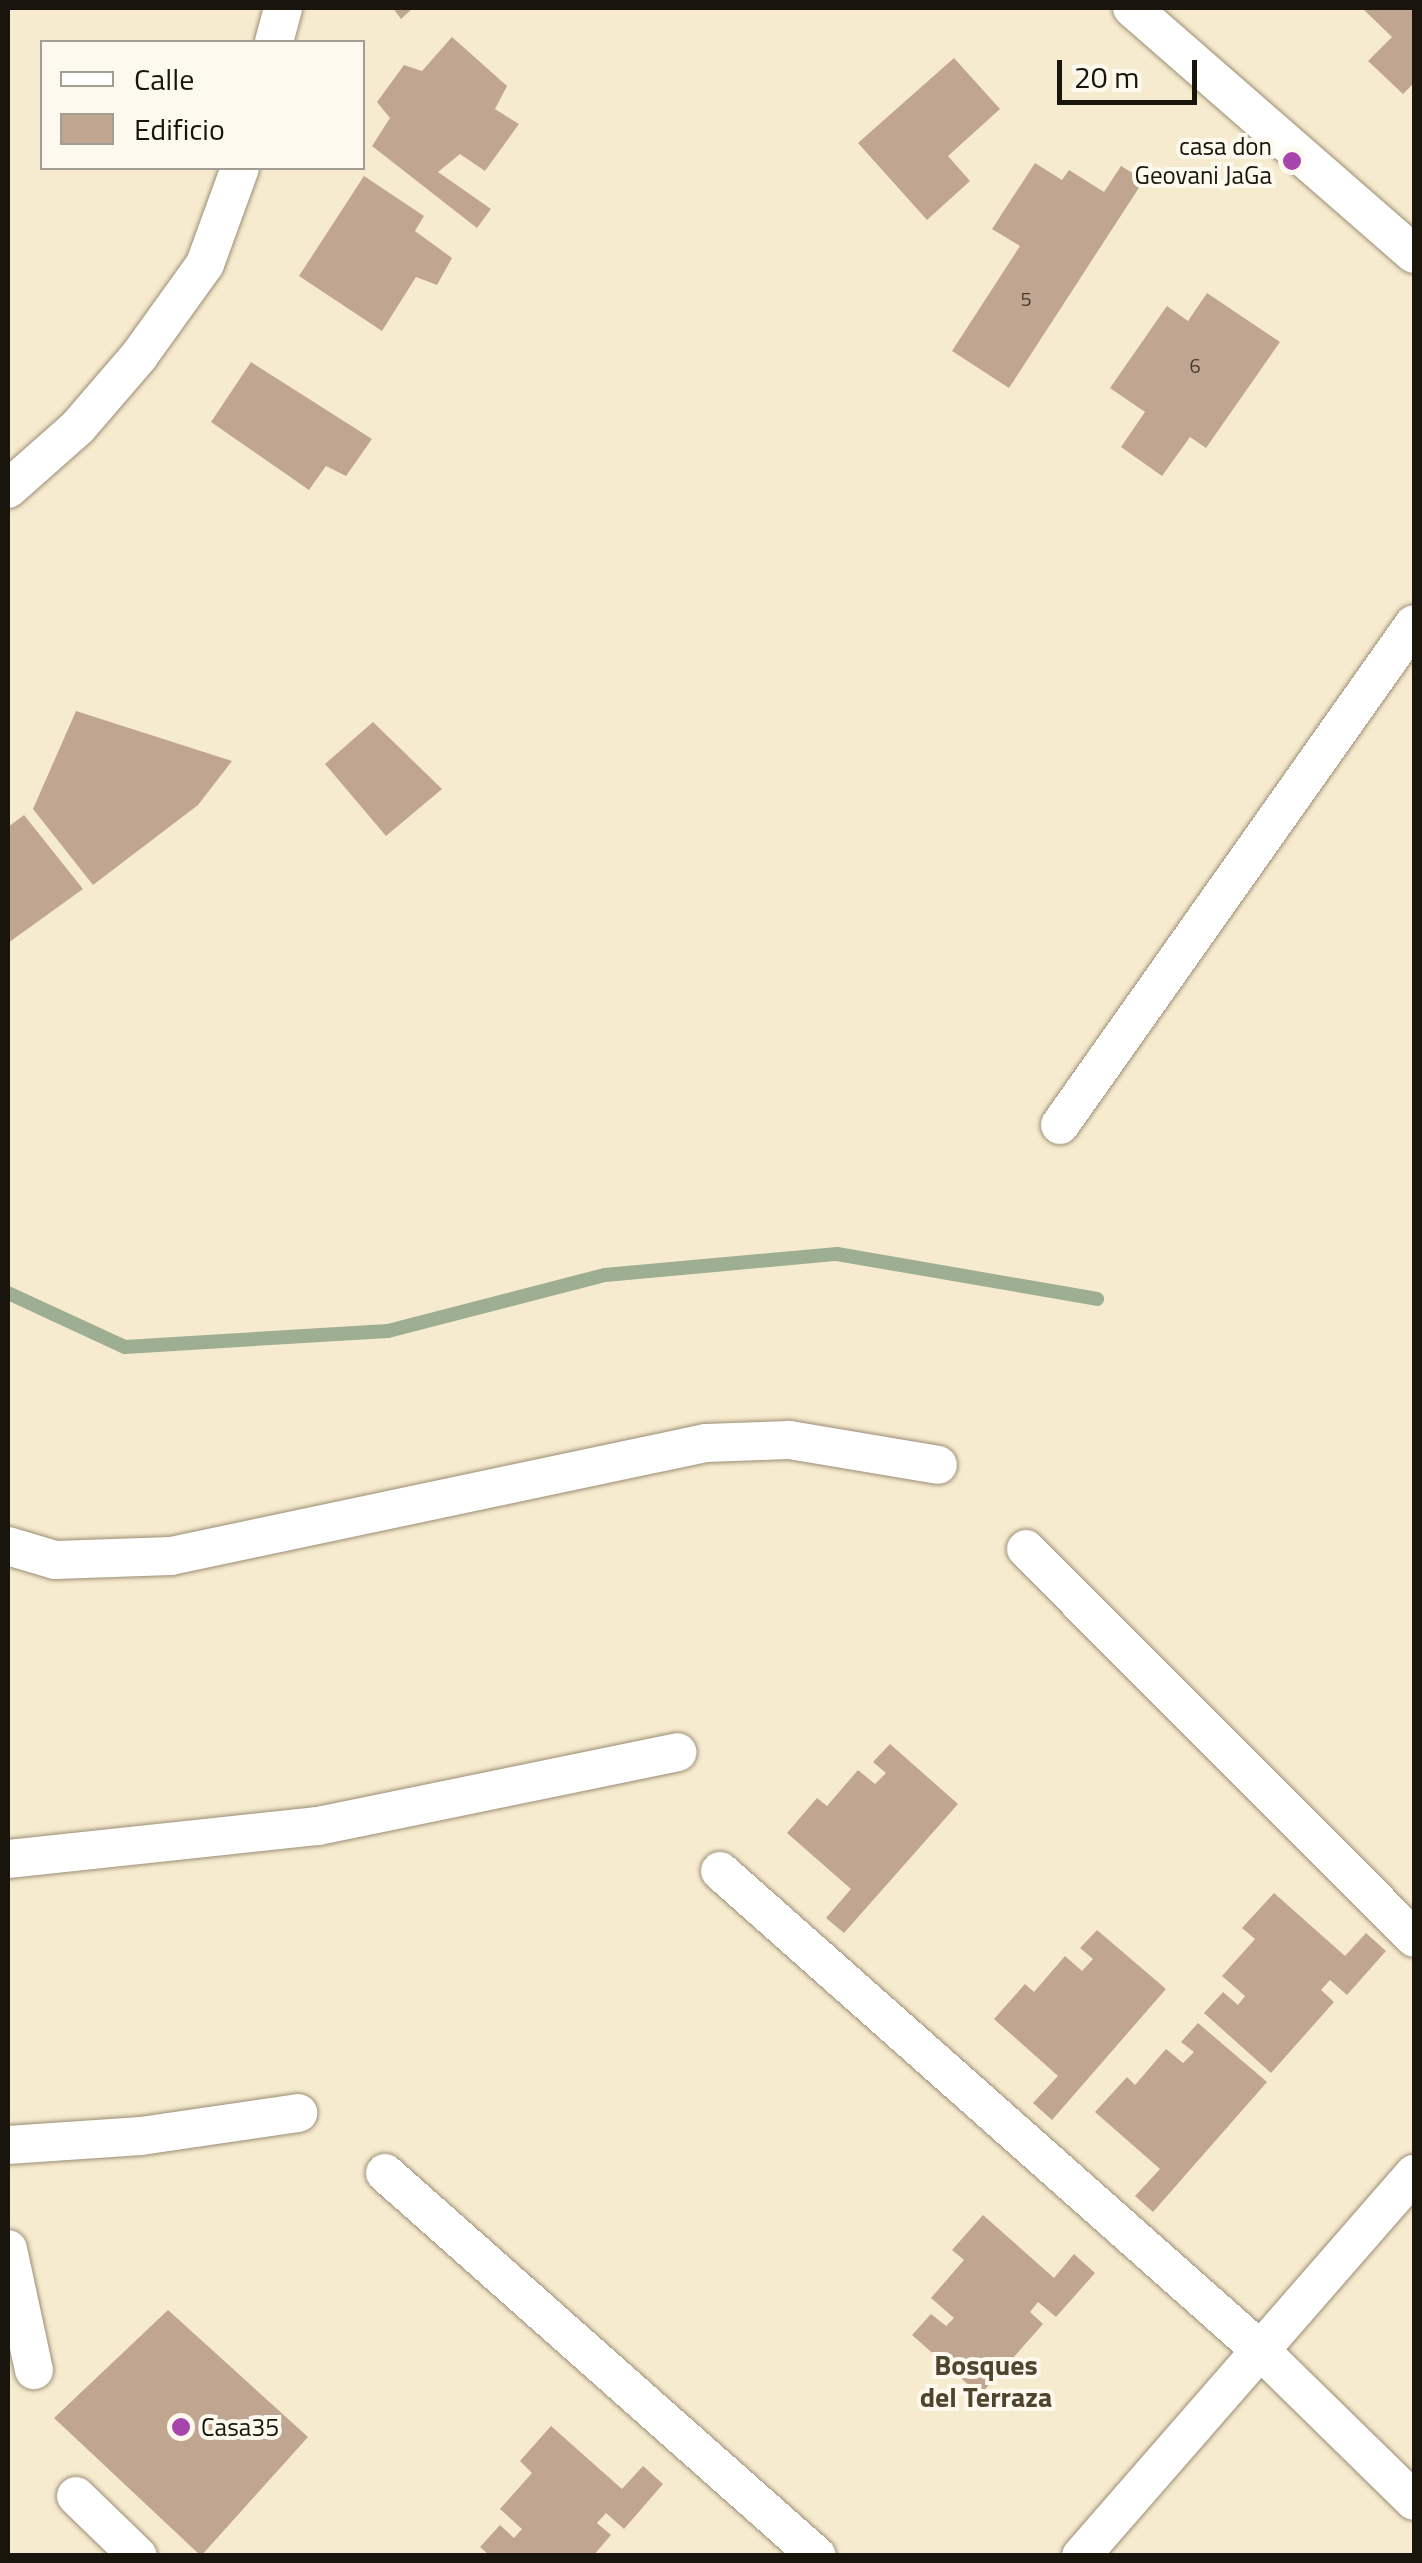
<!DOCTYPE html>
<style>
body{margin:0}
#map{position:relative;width:1422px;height:2563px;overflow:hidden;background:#f7ebcf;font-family:"Titillium Web",sans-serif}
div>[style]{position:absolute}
.stream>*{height:14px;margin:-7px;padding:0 7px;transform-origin:7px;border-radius:7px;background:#9dae93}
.building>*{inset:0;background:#c0a691}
.roads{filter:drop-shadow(0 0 2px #998d74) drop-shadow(0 0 2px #998d74)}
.street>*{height:38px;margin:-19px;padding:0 19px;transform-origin:19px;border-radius:19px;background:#fff}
.dots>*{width:28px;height:28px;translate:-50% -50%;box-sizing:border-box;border:5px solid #fef9ee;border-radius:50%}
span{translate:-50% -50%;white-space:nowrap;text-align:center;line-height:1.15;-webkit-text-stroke:8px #fef9ee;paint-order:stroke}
.number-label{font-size:20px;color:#44392d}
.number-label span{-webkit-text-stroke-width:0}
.poi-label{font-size:25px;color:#1a150c}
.right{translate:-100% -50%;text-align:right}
.left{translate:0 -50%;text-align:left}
.neighbourhood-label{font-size:28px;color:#4f452e;font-weight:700}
.frame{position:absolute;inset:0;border:10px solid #1a150c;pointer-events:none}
.legend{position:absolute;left:40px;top:40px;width:325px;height:130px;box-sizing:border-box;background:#fef9ee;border:2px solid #a39e94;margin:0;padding:12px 18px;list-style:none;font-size:30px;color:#1a150c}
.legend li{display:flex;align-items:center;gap:20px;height:50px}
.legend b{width:50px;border:2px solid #a39e94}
.scale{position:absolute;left:1057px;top:60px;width:140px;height:45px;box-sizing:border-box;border:5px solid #1a150c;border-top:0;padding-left:12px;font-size:30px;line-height:35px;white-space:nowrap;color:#1a150c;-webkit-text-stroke:8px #fef9ee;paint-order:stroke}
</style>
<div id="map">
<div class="stream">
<div style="left:8px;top:1293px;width:129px;rotate:24.8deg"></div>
<div style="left:125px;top:1347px;width:263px;rotate:-3.5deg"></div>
<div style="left:388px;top:1331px;width:224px;rotate:-14.5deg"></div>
<div style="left:605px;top:1275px;width:233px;rotate:-5.2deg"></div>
<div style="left:837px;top:1254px;width:264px;rotate:9.8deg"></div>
</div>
<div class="building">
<div style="clip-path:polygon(393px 8px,413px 8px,401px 19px)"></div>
<div style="clip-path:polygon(1362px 8px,1414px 8px,1414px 83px,1403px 94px,1368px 61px,1392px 37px)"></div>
<div style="clip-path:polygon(452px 37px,507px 86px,495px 109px,519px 124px,485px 171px,460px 154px,438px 172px,491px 209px,477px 228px,372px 146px,390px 118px,377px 102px,404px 65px,422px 71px)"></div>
<div style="clip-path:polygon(954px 58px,1000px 109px,948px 156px,970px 181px,927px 220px,858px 143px)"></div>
<div style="clip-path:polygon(1035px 163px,1062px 180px,1069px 170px,1104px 192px,1121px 166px,1144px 180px,1009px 388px,952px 351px,1020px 246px,992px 229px)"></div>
<div style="clip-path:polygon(364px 176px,424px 216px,415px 231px,452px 258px,437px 285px,416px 277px,382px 331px,299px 276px)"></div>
<div style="clip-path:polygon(1207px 293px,1280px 342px,1206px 448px,1190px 437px,1162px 476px,1121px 447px,1145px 412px,1110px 388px,1167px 306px,1188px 321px)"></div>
<div style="clip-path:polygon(251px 362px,372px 439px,346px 476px,326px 466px,309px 490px,211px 422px)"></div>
<div style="clip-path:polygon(76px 711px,232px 761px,198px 805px,93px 885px,33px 809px)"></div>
<div style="clip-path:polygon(373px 722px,442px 789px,386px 836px,325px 764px)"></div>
<div style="clip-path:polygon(24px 815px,83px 889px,8px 943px,8px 827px)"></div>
<div style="clip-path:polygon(890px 1744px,958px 1804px,844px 1933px,826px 1918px,851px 1889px,787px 1833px,817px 1798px,827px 1806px,858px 1770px,875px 1784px,886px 1773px,873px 1762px)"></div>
<div style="clip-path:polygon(1274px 1893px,1345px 1956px,1366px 1933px,1386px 1951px,1347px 1995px,1330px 1980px,1321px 1990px,1334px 2002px,1271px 2073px,1204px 2013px,1223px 1992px,1238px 2005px,1245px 1996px,1222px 1976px,1255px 1939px,1242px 1928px)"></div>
<div style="clip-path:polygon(1097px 1930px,1166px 1989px,1052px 2120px,1033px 2103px,1058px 2076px,994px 2019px,1025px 1984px,1034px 1992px,1065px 1956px,1082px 1971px,1093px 1959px,1080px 1948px)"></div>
<div style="clip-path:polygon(1198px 2023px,1267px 2082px,1153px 2212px,1135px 2196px,1160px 2169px,1095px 2112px,1127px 2077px,1135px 2085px,1166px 2049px,1183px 2063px,1194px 2052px,1181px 2042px)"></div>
<div style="clip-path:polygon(983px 2215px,1054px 2278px,1074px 2254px,1095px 2273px,1056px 2317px,1038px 2302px,1030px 2312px,1043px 2324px,980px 2395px,912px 2335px,931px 2314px,946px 2326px,954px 2318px,931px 2298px,964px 2260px,952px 2250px)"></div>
<div style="clip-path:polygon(168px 2310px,308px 2437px,201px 2556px,54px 2418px)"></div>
<div style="clip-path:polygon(551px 2426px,622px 2489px,643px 2466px,663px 2484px,624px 2529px,606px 2513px,597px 2523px,611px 2535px,593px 2556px,490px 2556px,480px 2547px,500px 2525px,514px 2538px,522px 2529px,500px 2509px,532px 2473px,520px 2461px)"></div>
</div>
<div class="roads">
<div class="street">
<div style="left:1132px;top:8px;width:374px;rotate:41.1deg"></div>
<div style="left:274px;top:42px;width:35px;rotate:-75deg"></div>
<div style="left:8px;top:489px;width:94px;rotate:-41.5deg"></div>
<div style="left:78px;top:427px;width:94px;rotate:-49.3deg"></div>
<div style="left:139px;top:356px;width:113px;rotate:-54.3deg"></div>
<div style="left:205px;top:264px;width:102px;rotate:-70deg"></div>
<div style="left:1060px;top:1125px;width:613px;rotate:-54.76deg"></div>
<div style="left:8px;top:1546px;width:49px;rotate:16.6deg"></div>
<div style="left:55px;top:1560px;width:116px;rotate:-2deg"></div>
<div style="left:171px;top:1556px;width:547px;rotate:-11.93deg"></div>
<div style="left:706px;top:1443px;width:83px;rotate:-2.1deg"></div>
<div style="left:789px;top:1440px;width:151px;rotate:9.5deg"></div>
<div style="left:1026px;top:1549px;width:549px;rotate:45.07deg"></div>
<div style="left:8px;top:1859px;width:312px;rotate:-6.1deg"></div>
<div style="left:318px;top:1826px;width:367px;rotate:-11.6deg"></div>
<div style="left:720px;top:1871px;width:720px;rotate:41.57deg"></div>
<div style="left:1259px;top:2349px;width:217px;rotate:44.4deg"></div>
<div style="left:8px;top:2145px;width:133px;rotate:-3.9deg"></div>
<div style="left:141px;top:2136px;width:159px;rotate:-8.3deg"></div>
<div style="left:385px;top:2173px;width:577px;rotate:41.56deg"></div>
<div style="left:8px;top:2249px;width:124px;rotate:77.9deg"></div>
<div style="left:76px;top:2496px;width:86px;rotate:44.1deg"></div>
<div style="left:1081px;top:2556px;width:507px;rotate:-48.92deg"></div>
</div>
</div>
<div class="dots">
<div style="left:1292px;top:161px;background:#a745ac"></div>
<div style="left:181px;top:2427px;background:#a745ac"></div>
</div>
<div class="number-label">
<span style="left:1026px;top:298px">5</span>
<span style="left:1195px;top:365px">6</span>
</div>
<div class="poi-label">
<span class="right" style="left:1272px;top:161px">casa don<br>Geovani JaGa</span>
<span class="left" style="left:201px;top:2427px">Casa35</span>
</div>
<div class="neighbourhood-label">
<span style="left:986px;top:2381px">Bosques<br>del Terraza</span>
</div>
<div class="frame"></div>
<ul class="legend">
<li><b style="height:12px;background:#fff"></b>Calle</li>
<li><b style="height:28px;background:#c0a691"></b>Edificio</li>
</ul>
<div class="scale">20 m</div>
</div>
